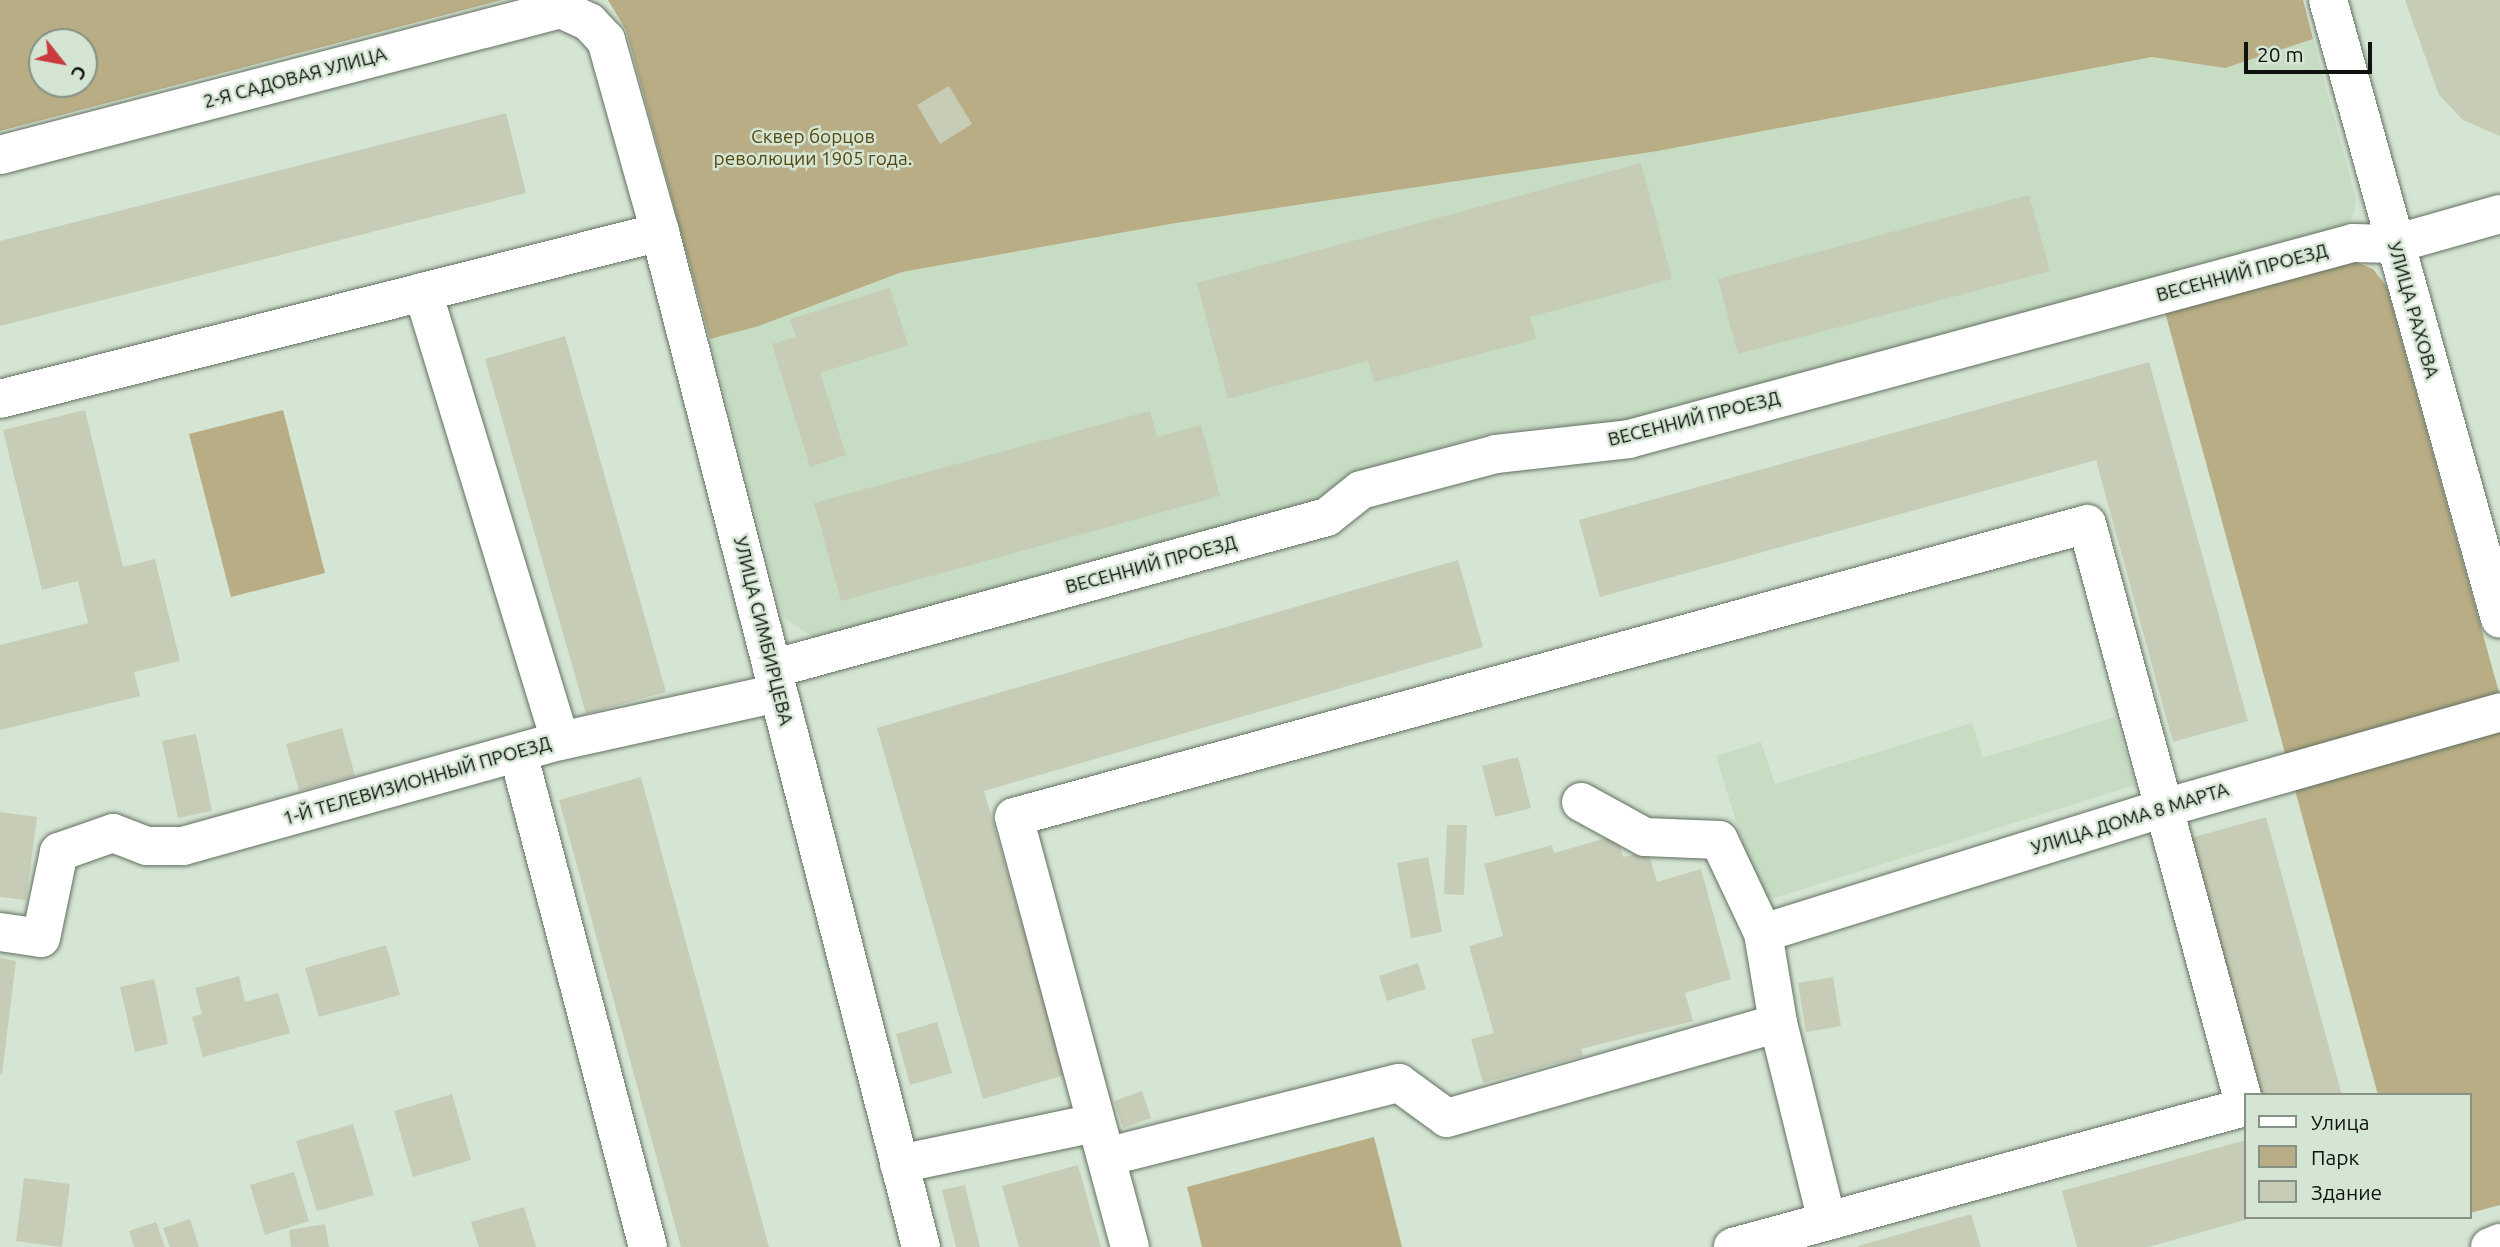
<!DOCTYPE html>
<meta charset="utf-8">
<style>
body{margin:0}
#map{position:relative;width:2500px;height:1247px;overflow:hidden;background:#d5e5d3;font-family:Ubuntu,sans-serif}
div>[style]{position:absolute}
.built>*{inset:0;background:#c6dcc3}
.green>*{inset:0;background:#b8ad85}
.building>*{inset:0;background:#c7ccb6}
.roads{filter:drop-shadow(0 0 2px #637161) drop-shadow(0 0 2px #637161)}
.minor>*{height:38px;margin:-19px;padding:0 19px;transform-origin:19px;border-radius:19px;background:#fff}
span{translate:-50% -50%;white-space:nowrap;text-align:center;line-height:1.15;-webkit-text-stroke:5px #d5e5d3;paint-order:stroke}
.street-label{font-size:19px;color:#0e140d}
.park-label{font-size:19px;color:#564810}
.legend{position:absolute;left:2244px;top:1093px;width:228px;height:126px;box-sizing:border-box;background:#d5e5d3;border:2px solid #859184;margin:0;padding:9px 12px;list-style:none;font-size:21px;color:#0e140d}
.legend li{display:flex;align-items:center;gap:14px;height:35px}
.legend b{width:35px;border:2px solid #859184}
.north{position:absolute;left:28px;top:28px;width:70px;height:70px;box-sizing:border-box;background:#d5e5d3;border:2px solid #859184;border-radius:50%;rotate:121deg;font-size:19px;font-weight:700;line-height:28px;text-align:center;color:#0e140d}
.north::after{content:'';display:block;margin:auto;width:24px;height:32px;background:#ca3a3e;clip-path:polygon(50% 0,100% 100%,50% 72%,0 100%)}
.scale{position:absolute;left:2244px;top:42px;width:128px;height:32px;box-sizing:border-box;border:4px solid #0e140d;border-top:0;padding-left:9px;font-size:21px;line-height:24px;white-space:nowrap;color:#0e140d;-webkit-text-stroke:5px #d5e5d3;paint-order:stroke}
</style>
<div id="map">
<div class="built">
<div style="clip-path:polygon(2313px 39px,2356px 199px,2352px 219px,2338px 230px,1627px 422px,1501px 430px,1352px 475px,1320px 505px,813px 637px,783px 617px,710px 339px,759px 326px,902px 272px,1170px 224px,1658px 151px,2152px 57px,2225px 68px)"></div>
<div style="clip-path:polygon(2115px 717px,2135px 785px,1761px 902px,1716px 756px,1761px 742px,1775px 784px,1972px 723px,1983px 758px)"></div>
</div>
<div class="green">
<div style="clip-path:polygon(evenodd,0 0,502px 0,0 131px,0 0,42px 42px,84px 42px,84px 84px,42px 84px,42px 42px)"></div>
<div style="clip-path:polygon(608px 0,2303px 0,2313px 39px,2225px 68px,2152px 57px,1658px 151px,1170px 224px,902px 272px,759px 326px,710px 339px,626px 30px)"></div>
<div style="clip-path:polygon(2351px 260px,2373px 269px,2387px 287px,2500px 696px,2500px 1205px,2470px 1213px,2470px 1095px,2378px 1095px,2165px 312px)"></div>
<div style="clip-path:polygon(283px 410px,325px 573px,231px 597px,189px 434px)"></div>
<div style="clip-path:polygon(1374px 1137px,1402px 1247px,1202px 1247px,1187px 1187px)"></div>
</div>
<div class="building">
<div style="clip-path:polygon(2405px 0,2500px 0,2500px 136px,2463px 120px,2439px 95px)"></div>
<div style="clip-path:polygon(949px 86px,972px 124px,940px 144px,917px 105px)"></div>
<div style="clip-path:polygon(506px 113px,526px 193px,0 326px,0 241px)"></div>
<div style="clip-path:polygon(1641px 163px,1672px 279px,1530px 317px,1536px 339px,1374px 382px,1368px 361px,1228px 399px,1197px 283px)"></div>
<div style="clip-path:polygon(2029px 195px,2050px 271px,1738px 354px,1718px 279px)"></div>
<div style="clip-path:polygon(890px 288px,908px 345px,820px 373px,846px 455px,810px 467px,772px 344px,796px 337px,790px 319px)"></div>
<div style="clip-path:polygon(565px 336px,666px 692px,586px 714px,485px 359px)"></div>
<div style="clip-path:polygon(2149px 362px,2248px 721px,2173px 742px,2096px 460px,1600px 597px,1579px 520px)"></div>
<div style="clip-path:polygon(85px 410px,123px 567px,155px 559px,180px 661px,134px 672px,140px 696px,0 730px,0 645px,88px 623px,78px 581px,42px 590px,3px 430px)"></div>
<div style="clip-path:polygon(1150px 411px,1157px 437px,1201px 425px,1220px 496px,841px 601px,814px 503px)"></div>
<div style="clip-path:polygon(1458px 560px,1483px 647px,984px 791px,1065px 1075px,983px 1099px,877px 728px)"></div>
<div style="clip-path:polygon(342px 728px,355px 776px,299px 791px,286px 744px)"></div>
<div style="clip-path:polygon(196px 734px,212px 811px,178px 818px,162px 741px)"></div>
<div style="clip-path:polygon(1518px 757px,1531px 808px,1495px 817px,1482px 766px)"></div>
<div style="clip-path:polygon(641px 777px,769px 1247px,681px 1247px,559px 800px)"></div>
<div style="clip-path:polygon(0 812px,37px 817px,26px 900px,0 897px)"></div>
<div style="clip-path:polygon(2266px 817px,2342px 1095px,2262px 1095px,2191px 838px)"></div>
<div style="clip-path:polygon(1447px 825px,1467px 825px,1464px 895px,1444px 894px)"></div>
<div style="clip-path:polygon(1617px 835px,1623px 857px,1648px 851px,1657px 882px,1701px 869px,1731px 979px,1685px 993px,1693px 1021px,1581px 1049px,1583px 1056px,1483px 1083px,1471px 1039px,1494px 1033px,1469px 946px,1503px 936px,1484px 864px,1552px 845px,1554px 853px)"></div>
<div style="clip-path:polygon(1428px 857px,1442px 932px,1411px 938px,1397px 863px)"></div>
<div style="clip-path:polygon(386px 945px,400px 995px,319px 1017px,305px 968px)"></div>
<div style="clip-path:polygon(0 958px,16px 961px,2px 1074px,0 1074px)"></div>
<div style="clip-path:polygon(1418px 963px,1426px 989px,1387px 1001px,1379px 976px)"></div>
<div style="clip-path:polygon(239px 976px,245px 1002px,278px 993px,290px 1033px,203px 1057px,192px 1017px,202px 1014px,195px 988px)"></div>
<div style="clip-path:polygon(1833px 977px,1841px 1026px,1806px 1032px,1798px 983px)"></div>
<div style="clip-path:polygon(154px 979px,168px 1044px,135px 1052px,120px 987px)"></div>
<div style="clip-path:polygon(937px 1022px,952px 1073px,910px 1085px,896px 1034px)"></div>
<div style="clip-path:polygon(1142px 1091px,1151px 1118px,1123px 1128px,1114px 1101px)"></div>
<div style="clip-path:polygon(452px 1094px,471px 1160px,413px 1177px,394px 1111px)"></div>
<div style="clip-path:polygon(353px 1124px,374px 1195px,317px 1211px,296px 1141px)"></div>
<div style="clip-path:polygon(2246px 1140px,2246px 1217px,2252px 1218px,2148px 1247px,2077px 1247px,2062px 1191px)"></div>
<div style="clip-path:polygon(1078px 1165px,1101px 1247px,1019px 1247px,1002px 1186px)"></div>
<div style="clip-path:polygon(294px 1172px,309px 1221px,265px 1235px,250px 1185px)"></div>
<div style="clip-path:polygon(24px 1178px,70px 1184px,62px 1247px,16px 1241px)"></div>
<div style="clip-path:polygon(965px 1185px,980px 1247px,956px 1247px,942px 1190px)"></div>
<div style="clip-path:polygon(524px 1207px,536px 1247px,479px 1247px,471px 1222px)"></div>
<div style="clip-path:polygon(1971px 1214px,1981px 1247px,1858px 1247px,1858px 1246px)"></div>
<div style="clip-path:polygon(190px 1219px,199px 1247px,170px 1247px,163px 1228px)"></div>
<div style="clip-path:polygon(156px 1222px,165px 1247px,134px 1247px,129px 1231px)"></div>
<div style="clip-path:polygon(325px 1224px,329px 1247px,291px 1247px,289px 1230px)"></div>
</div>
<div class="roads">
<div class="minor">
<div style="left:2328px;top:0;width:642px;rotate:74.47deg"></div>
<div style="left:0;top:155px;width:580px;rotate:-14.59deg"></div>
<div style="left:561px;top:9px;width:31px;rotate:25deg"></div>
<div style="left:589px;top:22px;width:25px;rotate:47deg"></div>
<div style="left:606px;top:40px;width:199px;rotate:74.3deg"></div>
<div style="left:660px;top:232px;width:1048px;rotate:75.58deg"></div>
<div style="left:423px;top:292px;width:469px;rotate:73deg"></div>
<div style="left:0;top:399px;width:681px;rotate:-14.2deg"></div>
<div style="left:772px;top:669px;width:575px;rotate:-15.32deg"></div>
<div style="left:1327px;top:517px;width:43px;rotate:-38.5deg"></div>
<div style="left:1361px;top:490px;width:140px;rotate:-14.9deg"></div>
<div style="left:1496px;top:454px;width:134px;rotate:-6.4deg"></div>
<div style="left:1629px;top:439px;width:750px;rotate:-15.15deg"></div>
<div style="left:2353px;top:243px;width:41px;rotate:1.4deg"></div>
<div style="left:2394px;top:244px;width:110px;rotate:-15.8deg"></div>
<div style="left:518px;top:753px;width:511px;rotate:75.26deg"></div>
<div style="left:1581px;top:802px;width:73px;rotate:28.7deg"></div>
<div style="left:1645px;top:837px;width:74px;rotate:2.3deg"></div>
<div style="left:1719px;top:840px;width:103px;rotate:64.7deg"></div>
<div style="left:1763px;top:933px;width:91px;rotate:80.5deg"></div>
<div style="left:1778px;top:1023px;width:204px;rotate:76.1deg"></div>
<div style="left:0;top:932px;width:41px;rotate:8.3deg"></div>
<div style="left:41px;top:938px;width:88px;rotate:-78.2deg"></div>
<div style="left:59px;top:852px;width:57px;rotate:-19.4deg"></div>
<div style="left:113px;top:833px;width:36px;rotate:21deg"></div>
<div style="left:147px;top:846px;width:36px"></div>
<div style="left:183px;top:846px;width:391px;rotate:-15.6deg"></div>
<div style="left:560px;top:741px;width:223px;rotate:-12.4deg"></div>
<div style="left:1763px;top:933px;width:420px;rotate:-17.3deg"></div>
<div style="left:2164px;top:808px;width:349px;rotate:-15.9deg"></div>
<div style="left:1106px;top:1157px;width:302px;rotate:-14.2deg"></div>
<div style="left:1399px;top:1083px;width:59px;rotate:36.1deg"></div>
<div style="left:1447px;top:1118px;width:344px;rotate:-16deg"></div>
<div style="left:899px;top:1164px;width:201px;rotate:-11.8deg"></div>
<div style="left:1130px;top:1247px;width:445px;rotate:-105.1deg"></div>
<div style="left:1014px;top:817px;width:1112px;rotate:-15.27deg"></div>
<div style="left:2087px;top:524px;width:604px;rotate:74.84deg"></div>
<div style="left:2245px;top:1107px;width:531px;rotate:164.71deg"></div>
<div style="left:2490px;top:1247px;width:11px;rotate:-22deg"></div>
</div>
</div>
<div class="street-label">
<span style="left:295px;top:78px;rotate:-15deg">2-Я САДОВАЯ УЛИЦА</span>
<span style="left:2242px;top:273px;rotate:-15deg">ВЕСЕННИЙ ПРОЕЗД</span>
<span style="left:2413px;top:310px;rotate:74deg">УЛИЦА РАХОВА</span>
<span style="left:1694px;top:419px;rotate:-14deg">ВЕСЕННИЙ ПРОЕЗД</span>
<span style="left:1151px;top:565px;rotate:-15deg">ВЕСЕННИЙ ПРОЕЗД</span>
<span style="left:763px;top:631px;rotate:76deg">УЛИЦА СИМБИРЦЕВА</span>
<span style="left:417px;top:781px;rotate:-16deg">1-Й ТЕЛЕВИЗИОННЫЙ ПРОЕЗД</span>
<span style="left:2130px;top:819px;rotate:-17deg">УЛИЦА ДОМА 8 МАРТА</span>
</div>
<div class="park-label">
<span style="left:813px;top:148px">Сквер борцов<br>революции 1905 года.</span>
</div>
<ul class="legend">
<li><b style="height:9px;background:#fff"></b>Улица</li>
<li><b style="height:19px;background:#b8ad85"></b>Парк</li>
<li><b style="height:19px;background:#c7ccb6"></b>Здание</li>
</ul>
<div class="north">С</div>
<div class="scale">20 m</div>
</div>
